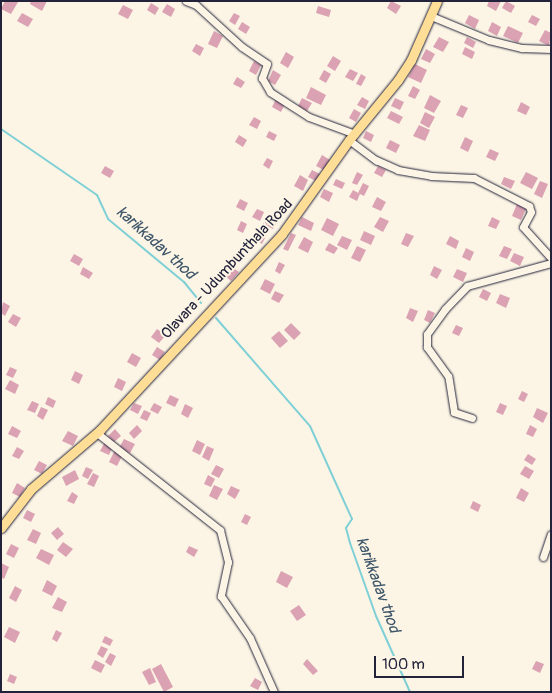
<!DOCTYPE html>
<style>
body{margin:0}
#map{position:relative;width:552px;height:693px;overflow:hidden;background:#fcf5e5;font-family:Pangolin,sans-serif}
div>[style]{position:absolute}
.stream>*{height:2px;margin:-1px;padding:0 1px;transform-origin:1px;border-radius:1px;background:#7fd0d6}
.building>*{inset:0;background:#dba2b3}
.roads{filter:drop-shadow(0 0 1px #22223b) drop-shadow(0 0 1px #22223b)}
.minor>*{height:7px;margin:-3.5px;padding:0 3.5px;transform-origin:3.5px;border-radius:3.5px;background:#fcf5e5}
.major>*{height:9px;margin:-4.5px;padding:0 4.5px;transform-origin:4.5px;border-radius:4.5px;background:#fedd96}
span{translate:-50% -50%;white-space:nowrap;text-align:center;line-height:1.15;-webkit-text-stroke:4px #fcf5e5;paint-order:stroke}
.street-label{font-size:15px;color:#22223b}
.water-label{font-size:16px;color:#3e566a;font-style:italic}
.frame{position:absolute;inset:0;border:2px solid #22223b;pointer-events:none}
.scale{position:absolute;left:374px;top:656px;width:90px;height:22px;box-sizing:border-box;border:2px solid #22223b;border-top:0;padding-left:6px;font-size:15px;line-height:18px;white-space:nowrap;color:#22223b;-webkit-text-stroke:4px #fcf5e5;paint-order:stroke}
</style>
<div id="map">
<div class="stream">
<div style="left:1px;top:129px;width:116px;rotate:34.5deg"></div>
<div style="left:97px;top:195px;width:26px;rotate:65deg"></div>
<div style="left:108px;top:219px;width:99px;rotate:39.7deg"></div>
<div style="left:184px;top:282px;width:27px;rotate:51deg"></div>
<div style="left:216px;top:318px;width:143px;rotate:49deg"></div>
<div style="left:310px;top:426px;width:102px;rotate:65.7deg"></div>
<div style="left:352px;top:519px;width:11px;rotate:124deg"></div>
<div style="left:346px;top:528px;width:16px;rotate:75deg"></div>
<div style="left:350px;top:543px;width:77px;rotate:70.4deg"></div>
<div style="left:376px;top:616px;width:83px;rotate:65.9deg"></div>
</div>
<div class="building">
<div style="clip-path:polygon(5px 1px,18px 2px,11px 14px,1px 9px)"></div>
<div style="clip-path:polygon(31px 1px,47px 1px,42px 11px,30px 4px)"></div>
<div style="clip-path:polygon(391px 1px,401px 6px,396px 14px,387px 8px)"></div>
<div style="clip-path:polygon(489px 1px,501px 1px,496px 11px,487px 6px)"></div>
<div style="clip-path:polygon(506px 1px,515px 6px,511px 13px,502px 8px)"></div>
<div style="clip-path:polygon(151px 3px,159px 8px,155px 15px,147px 10px)"></div>
<div style="clip-path:polygon(167px 4px,175px 9px,171px 17px,162px 12px)"></div>
<div style="clip-path:polygon(123px 5px,133px 10px,128px 19px,118px 14px)"></div>
<div style="clip-path:polygon(318px 6px,331px 10px,329px 17px,316px 13px)"></div>
<div style="clip-path:polygon(22px 13px,33px 19px,28px 27px,17px 21px)"></div>
<div style="clip-path:polygon(234px 13px,240px 16px,235px 25px,229px 21px)"></div>
<div style="clip-path:polygon(469px 15px,479px 20px,475px 29px,465px 23px)"></div>
<div style="clip-path:polygon(532px 15px,540px 19px,536px 26px,528px 22px)"></div>
<div style="clip-path:polygon(242px 22px,250px 27px,246px 34px,238px 29px)"></div>
<div style="clip-path:polygon(492px 22px,501px 27px,497px 36px,488px 31px)"></div>
<div style="clip-path:polygon(508px 26px,523px 33px,518px 43px,503px 36px)"></div>
<div style="clip-path:polygon(545px 30px,551px 33px,549px 46px,539px 41px)"></div>
<div style="clip-path:polygon(214px 31px,223px 36px,217px 48px,208px 44px)"></div>
<div style="clip-path:polygon(439px 37px,449px 42px,443px 52px,433px 47px)"></div>
<div style="clip-path:polygon(467px 37px,476px 42px,473px 48px,464px 43px)"></div>
<div style="clip-path:polygon(196px 44px,204px 48px,200px 56px,192px 51px)"></div>
<div style="clip-path:polygon(465px 47px,475px 52px,472px 59px,462px 54px)"></div>
<div style="clip-path:polygon(426px 49px,435px 54px,430px 63px,421px 59px)"></div>
<div style="clip-path:polygon(286px 52px,294px 57px,288px 68px,280px 63px)"></div>
<div style="clip-path:polygon(333px 56px,341px 61px,335px 71px,327px 66px)"></div>
<div style="clip-path:polygon(254px 61px,261px 65px,256px 75px,249px 71px)"></div>
<div style="clip-path:polygon(415px 64px,427px 70px,421px 83px,408px 77px)"></div>
<div style="clip-path:polygon(350px 69px,358px 73px,353px 81px,345px 77px)"></div>
<div style="clip-path:polygon(273px 70px,281px 75px,275px 85px,268px 81px)"></div>
<div style="clip-path:polygon(324px 70px,331px 74px,326px 83px,319px 79px)"></div>
<div style="clip-path:polygon(361px 74px,366px 77px,361px 86px,356px 84px)"></div>
<div style="clip-path:polygon(237px 77px,245px 82px,241px 88px,233px 84px)"></div>
<div style="clip-path:polygon(413px 86px,420px 90px,415px 99px,408px 96px)"></div>
<div style="clip-path:polygon(311px 87px,326px 95px,321px 105px,306px 98px)"></div>
<div style="clip-path:polygon(430px 95px,441px 101px,434px 113px,424px 108px)"></div>
<div style="clip-path:polygon(362px 97px,369px 101px,365px 109px,357px 105px)"></div>
<div style="clip-path:polygon(302px 98px,312px 103px,307px 111px,298px 106px)"></div>
<div style="clip-path:polygon(395px 98px,404px 102px,400px 110px,391px 106px)"></div>
<div style="clip-path:polygon(276px 99px,285px 104px,281px 112px,272px 107px)"></div>
<div style="clip-path:polygon(521px 102px,530px 107px,526px 115px,517px 111px)"></div>
<div style="clip-path:polygon(461px 105px,468px 108px,463px 118px,456px 115px)"></div>
<div style="clip-path:polygon(354px 109px,361px 113px,356px 122px,349px 118px)"></div>
<div style="clip-path:polygon(391px 111px,403px 117px,399px 124px,387px 118px)"></div>
<div style="clip-path:polygon(425px 112px,435px 117px,429px 128px,420px 123px)"></div>
<div style="clip-path:polygon(254px 117px,261px 121px,257px 129px,249px 125px)"></div>
<div style="clip-path:polygon(419px 125px,430px 130px,425px 141px,413px 136px)"></div>
<div style="clip-path:polygon(269px 131px,277px 135px,274px 141px,266px 137px)"></div>
<div style="clip-path:polygon(366px 131px,374px 135px,371px 142px,363px 138px)"></div>
<div style="clip-path:polygon(239px 135px,247px 140px,243px 147px,235px 142px)"></div>
<div style="clip-path:polygon(465px 137px,473px 141px,468px 152px,460px 148px)"></div>
<div style="clip-path:polygon(390px 140px,400px 145px,396px 153px,386px 148px)"></div>
<div style="clip-path:polygon(490px 149px,499px 153px,495px 161px,486px 157px)"></div>
<div style="clip-path:polygon(322px 155px,330px 160px,324px 170px,316px 166px)"></div>
<div style="clip-path:polygon(267px 158px,273px 161px,269px 169px,263px 165px)"></div>
<div style="clip-path:polygon(105px 166px,114px 171px,110px 178px,101px 173px)"></div>
<div style="clip-path:polygon(378px 166px,386px 170px,382px 177px,374px 173px)"></div>
<div style="clip-path:polygon(312px 170px,320px 174px,316px 181px,308px 177px)"></div>
<div style="clip-path:polygon(357px 172px,363px 175px,357px 185px,352px 183px)"></div>
<div style="clip-path:polygon(526px 172px,538px 178px,532px 189px,520px 183px)"></div>
<div style="clip-path:polygon(300px 175px,308px 180px,303px 191px,294px 186px)"></div>
<div style="clip-path:polygon(504px 177px,515px 181px,511px 189px,501px 184px)"></div>
<div style="clip-path:polygon(336px 179px,345px 183px,342px 189px,333px 185px)"></div>
<div style="clip-path:polygon(540px 181px,548px 184px,542px 198px,534px 194px)"></div>
<div style="clip-path:polygon(363px 183px,369px 186px,364px 196px,358px 193px)"></div>
<div style="clip-path:polygon(324px 189px,333px 193px,329px 202px,320px 197px)"></div>
<div style="clip-path:polygon(353px 190px,360px 194px,357px 201px,349px 197px)"></div>
<div style="clip-path:polygon(377px 197px,386px 202px,381px 211px,372px 207px)"></div>
<div style="clip-path:polygon(240px 199px,248px 203px,244px 211px,236px 207px)"></div>
<div style="clip-path:polygon(517px 204px,526px 209px,521px 220px,512px 216px)"></div>
<div style="clip-path:polygon(257px 209px,264px 212px,260px 221px,252px 217px)"></div>
<div style="clip-path:polygon(268px 215px,278px 220px,273px 229px,263px 224px)"></div>
<div style="clip-path:polygon(302px 217px,314px 223px,311px 231px,298px 225px)"></div>
<div style="clip-path:polygon(380px 217px,389px 221px,383px 232px,374px 227px)"></div>
<div style="clip-path:polygon(492px 217px,500px 221px,496px 229px,488px 226px)"></div>
<div style="clip-path:polygon(327px 218px,339px 224px,333px 236px,321px 230px)"></div>
<div style="clip-path:polygon(241px 221px,247px 224px,243px 233px,237px 230px)"></div>
<div style="clip-path:polygon(260px 230px,267px 234px,262px 244px,255px 240px)"></div>
<div style="clip-path:polygon(364px 231px,375px 236px,371px 245px,360px 240px)"></div>
<div style="clip-path:polygon(291px 233px,296px 235px,288px 251px,283px 249px)"></div>
<div style="clip-path:polygon(406px 233px,414px 236px,408px 247px,401px 244px)"></div>
<div style="clip-path:polygon(342px 236px,352px 240px,347px 250px,337px 245px)"></div>
<div style="clip-path:polygon(450px 236px,459px 241px,456px 249px,446px 244px)"></div>
<div style="clip-path:polygon(304px 237px,313px 242px,308px 253px,298px 248px)"></div>
<div style="clip-path:polygon(329px 243px,338px 248px,334px 254px,325px 250px)"></div>
<div style="clip-path:polygon(357px 246px,366px 250px,360px 262px,351px 258px)"></div>
<div style="clip-path:polygon(504px 246px,512px 249px,507px 259px,499px 256px)"></div>
<div style="clip-path:polygon(466px 248px,474px 252px,470px 261px,462px 257px)"></div>
<div style="clip-path:polygon(514px 253px,524px 257px,520px 266px,510px 261px)"></div>
<div style="clip-path:polygon(74px 254px,83px 259px,79px 266px,70px 261px)"></div>
<div style="clip-path:polygon(279px 262px,285px 265px,280px 274px,275px 271px)"></div>
<div style="clip-path:polygon(434px 266px,442px 270px,437px 279px,430px 275px)"></div>
<div style="clip-path:polygon(83px 267px,93px 273px,89px 279px,80px 274px)"></div>
<div style="clip-path:polygon(232px 267px,239px 272px,231px 281px,225px 276px)"></div>
<div style="clip-path:polygon(457px 269px,467px 273px,463px 282px,453px 277px)"></div>
<div style="clip-path:polygon(265px 279px,275px 284px,270px 294px,260px 289px)"></div>
<div style="clip-path:polygon(483px 289px,491px 293px,487px 301px,479px 297px)"></div>
<div style="clip-path:polygon(275px 291px,284px 295px,279px 303px,271px 299px)"></div>
<div style="clip-path:polygon(500px 294px,510px 298px,506px 308px,496px 303px)"></div>
<div style="clip-path:polygon(3px 302px,10px 306px,5px 316px,1px 313px)"></div>
<div style="clip-path:polygon(410px 308px,418px 311px,413px 322px,406px 318px)"></div>
<div style="clip-path:polygon(428px 310px,435px 313px,430px 323px,424px 320px)"></div>
<div style="clip-path:polygon(13px 314px,21px 318px,16px 327px,8px 322px)"></div>
<div style="clip-path:polygon(291px 323px,301px 333px,294px 340px,284px 330px)"></div>
<div style="clip-path:polygon(456px 325px,463px 328px,459px 336px,452px 333px)"></div>
<div style="clip-path:polygon(157px 329px,166px 335px,159px 343px,151px 337px)"></div>
<div style="clip-path:polygon(279px 331px,288px 341px,280px 348px,271px 338px)"></div>
<div style="clip-path:polygon(157px 347px,165px 352px,160px 360px,152px 355px)"></div>
<div style="clip-path:polygon(132px 353px,141px 358px,136px 367px,127px 362px)"></div>
<div style="clip-path:polygon(10px 367px,17px 370px,13px 378px,6px 375px)"></div>
<div style="clip-path:polygon(75px 371px,83px 375px,79px 384px,71px 380px)"></div>
<div style="clip-path:polygon(118px 378px,126px 382px,122px 391px,114px 387px)"></div>
<div style="clip-path:polygon(10px 380px,19px 385px,15px 394px,5px 389px)"></div>
<div style="clip-path:polygon(522px 391px,528px 394px,524px 402px,518px 399px)"></div>
<div style="clip-path:polygon(170px 395px,179px 399px,175px 407px,166px 403px)"></div>
<div style="clip-path:polygon(48px 397px,56px 401px,53px 408px,45px 404px)"></div>
<div style="clip-path:polygon(32px 401px,39px 404px,35px 413px,27px 410px)"></div>
<div style="clip-path:polygon(134px 403px,142px 406px,138px 414px,130px 410px)"></div>
<div style="clip-path:polygon(154px 403px,162px 407px,158px 414px,150px 410px)"></div>
<div style="clip-path:polygon(500px 403px,507px 406px,503px 415px,496px 412px)"></div>
<div style="clip-path:polygon(185px 404px,193px 408px,188px 418px,181px 414px)"></div>
<div style="clip-path:polygon(41px 407px,48px 410px,43px 420px,37px 416px)"></div>
<div style="clip-path:polygon(537px 408px,548px 413px,543px 423px,533px 417px)"></div>
<div style="clip-path:polygon(144px 410px,151px 413px,147px 421px,140px 418px)"></div>
<div style="clip-path:polygon(137px 425px,142px 431px,134px 439px,129px 433px)"></div>
<div style="clip-path:polygon(530px 425px,537px 429px,533px 437px,526px 434px)"></div>
<div style="clip-path:polygon(12px 426px,21px 431px,17px 438px,8px 434px)"></div>
<div style="clip-path:polygon(115px 429px,121px 436px,114px 442px,108px 436px)"></div>
<div style="clip-path:polygon(68px 431px,78px 436px,73px 446px,62px 441px)"></div>
<div style="clip-path:polygon(124px 439px,135px 444px,130px 453px,119px 448px)"></div>
<div style="clip-path:polygon(197px 440px,205px 444px,200px 455px,192px 451px)"></div>
<div style="clip-path:polygon(105px 442px,113px 446px,109px 455px,100px 451px)"></div>
<div style="clip-path:polygon(207px 446px,214px 449px,209px 461px,202px 457px)"></div>
<div style="clip-path:polygon(17px 447px,24px 451px,19px 459px,12px 456px)"></div>
<div style="clip-path:polygon(115px 450px,123px 454px,117px 466px,109px 462px)"></div>
<div style="clip-path:polygon(528px 454px,536px 459px,532px 465px,524px 460px)"></div>
<div style="clip-path:polygon(39px 461px,47px 465px,42px 474px,34px 470px)"></div>
<div style="clip-path:polygon(216px 465px,224px 469px,219px 478px,211px 474px)"></div>
<div style="clip-path:polygon(525px 466px,534px 471px,529px 479px,520px 474px)"></div>
<div style="clip-path:polygon(86px 467px,93px 470px,88px 479px,82px 476px)"></div>
<div style="clip-path:polygon(75px 470px,79px 479px,66px 486px,62px 477px)"></div>
<div style="clip-path:polygon(93px 473px,99px 476px,94px 487px,87px 484px)"></div>
<div style="clip-path:polygon(208px 475px,215px 479px,211px 487px,204px 484px)"></div>
<div style="clip-path:polygon(17px 483px,25px 488px,20px 497px,12px 493px)"></div>
<div style="clip-path:polygon(214px 485px,223px 489px,217px 500px,209px 496px)"></div>
<div style="clip-path:polygon(231px 486px,240px 490px,235px 499px,227px 494px)"></div>
<div style="clip-path:polygon(521px 488px,529px 493px,524px 502px,516px 498px)"></div>
<div style="clip-path:polygon(72px 492px,78px 496px,74px 504px,67px 501px)"></div>
<div style="clip-path:polygon(473px 501px,481px 505px,478px 512px,470px 508px)"></div>
<div style="clip-path:polygon(27px 510px,35px 514px,31px 522px,23px 518px)"></div>
<div style="clip-path:polygon(245px 514px,251px 517px,247px 525px,241px 522px)"></div>
<div style="clip-path:polygon(58px 527px,64px 534px,57px 540px,51px 533px)"></div>
<div style="clip-path:polygon(33px 529px,41px 533px,36px 544px,27px 540px)"></div>
<div style="clip-path:polygon(63px 542px,73px 549px,66px 557px,57px 550px)"></div>
<div style="clip-path:polygon(11px 544px,19px 548px,14px 558px,6px 554px)"></div>
<div style="clip-path:polygon(189px 546px,198px 550px,194px 557px,186px 552px)"></div>
<div style="clip-path:polygon(41px 549px,54px 555px,49px 565px,36px 558px)"></div>
<div style="clip-path:polygon(1px 563px,9px 567px,4px 579px,1px 577px)"></div>
<div style="clip-path:polygon(281px 571px,293px 577px,287px 588px,276px 582px)"></div>
<div style="clip-path:polygon(47px 580px,57px 586px,52px 596px,42px 591px)"></div>
<div style="clip-path:polygon(15px 586px,22px 590px,16px 602px,9px 598px)"></div>
<div style="clip-path:polygon(58px 597px,67px 602px,62px 612px,52px 608px)"></div>
<div style="clip-path:polygon(299px 605px,306px 615px,297px 621px,290px 611px)"></div>
<div style="clip-path:polygon(9px 627px,20px 632px,15px 643px,4px 637px)"></div>
<div style="clip-path:polygon(56px 630px,62px 633px,57px 642px,52px 639px)"></div>
<div style="clip-path:polygon(105px 636px,113px 640px,110px 646px,102px 642px)"></div>
<div style="clip-path:polygon(101px 646px,108px 649px,103px 658px,97px 654px)"></div>
<div style="clip-path:polygon(110px 653px,116px 656px,111px 666px,105px 662px)"></div>
<div style="clip-path:polygon(307px 659px,318px 671px,313px 675px,303px 664px)"></div>
<div style="clip-path:polygon(95px 660px,105px 665px,101px 673px,91px 668px)"></div>
<div style="clip-path:polygon(536px 661px,544px 664px,540px 673px,532px 669px)"></div>
<div style="clip-path:polygon(161px 664px,173px 687px,164px 692px,152px 669px)"></div>
<div style="clip-path:polygon(150px 668px,156px 682px,149px 685px,142px 672px)"></div>
<div style="clip-path:polygon(10px 674px,17px 677px,14px 684px,7px 681px)"></div>
<div style="clip-path:polygon(255px 678px,262px 682px,258px 690px,250px 686px)"></div>
</div>
<div class="roads">
<div class="minor">
<div style="left:186px;top:1px;width:11px;rotate:22deg"></div>
<div style="left:196px;top:5px;width:62px;rotate:42.4deg"></div>
<div style="left:242px;top:47px;width:30px;rotate:34deg"></div>
<div style="left:267px;top:64px;width:15px;rotate:110deg"></div>
<div style="left:262px;top:78px;width:16px;rotate:60deg"></div>
<div style="left:270px;top:92px;width:46px;rotate:32.7deg"></div>
<div style="left:309px;top:117px;width:49px;rotate:20.3deg"></div>
<div style="left:431px;top:16px;width:63px;rotate:22.5deg"></div>
<div style="left:489px;top:40px;width:34px;rotate:14deg"></div>
<div style="left:522px;top:48px;width:29px;rotate:2deg"></div>
<div style="left:349px;top:140px;width:34px;rotate:37deg"></div>
<div style="left:376px;top:160px;width:24px;rotate:24deg"></div>
<div style="left:398px;top:170px;width:34px;rotate:10deg"></div>
<div style="left:431px;top:176px;width:43px;rotate:2.7deg"></div>
<div style="left:474px;top:178px;width:62px;rotate:27deg"></div>
<div style="left:529px;top:206px;width:6px;rotate:72deg"></div>
<div style="left:531px;top:212px;width:17px;rotate:118deg"></div>
<div style="left:523px;top:227px;width:42px;rotate:47.9deg"></div>
<div style="left:472px;top:418px;width:19px;rotate:-162deg"></div>
<div style="left:454px;top:412px;width:36px;rotate:-99deg"></div>
<div style="left:448px;top:376px;width:36px;rotate:-126deg"></div>
<div style="left:427px;top:347px;width:13px;rotate:-90deg"></div>
<div style="left:427px;top:334px;width:31px;rotate:-54deg"></div>
<div style="left:445px;top:309px;width:32px;rotate:-46deg"></div>
<div style="left:467px;top:286px;width:87px;rotate:-15.3deg"></div>
<div style="left:97px;top:433px;width:157px;rotate:38.3deg"></div>
<div style="left:220px;top:530px;width:33px;rotate:76deg"></div>
<div style="left:228px;top:562px;width:35px;rotate:102deg"></div>
<div style="left:221px;top:596px;width:51px;rotate:55.4deg"></div>
<div style="left:250px;top:638px;width:59px;rotate:66deg"></div>
<div style="left:543px;top:557px;width:24px;rotate:-71deg"></div>
</div>
<div class="major">
<div style="left:1px;top:528px;width:49px;rotate:-52.4deg"></div>
<div style="left:31px;top:489px;width:91px;rotate:-40.5deg"></div>
<div style="left:100px;top:430px;width:267px;rotate:-47.1deg"></div>
<div style="left:282px;top:234px;width:115px;rotate:-54.5deg"></div>
<div style="left:349px;top:140px;width:77px;rotate:-50.8deg"></div>
<div style="left:398px;top:80px;width:24px;rotate:-57deg"></div>
<div style="left:411px;top:60px;width:64px;rotate:-66.2deg"></div>
</div>
</div>
<div class="street-label">
<span style="left:227px;top:269px;rotate:-47deg">Olavara - Udumbunthala Road</span>
</div>
<div class="water-label">
<span style="left:156px;top:243px;rotate:42deg">karikkadav thod</span>
<span style="left:378px;top:585px;rotate:70deg">karikkadav thod</span>
</div>
<div class="frame"></div>
<div class="scale">100 m</div>
</div>
